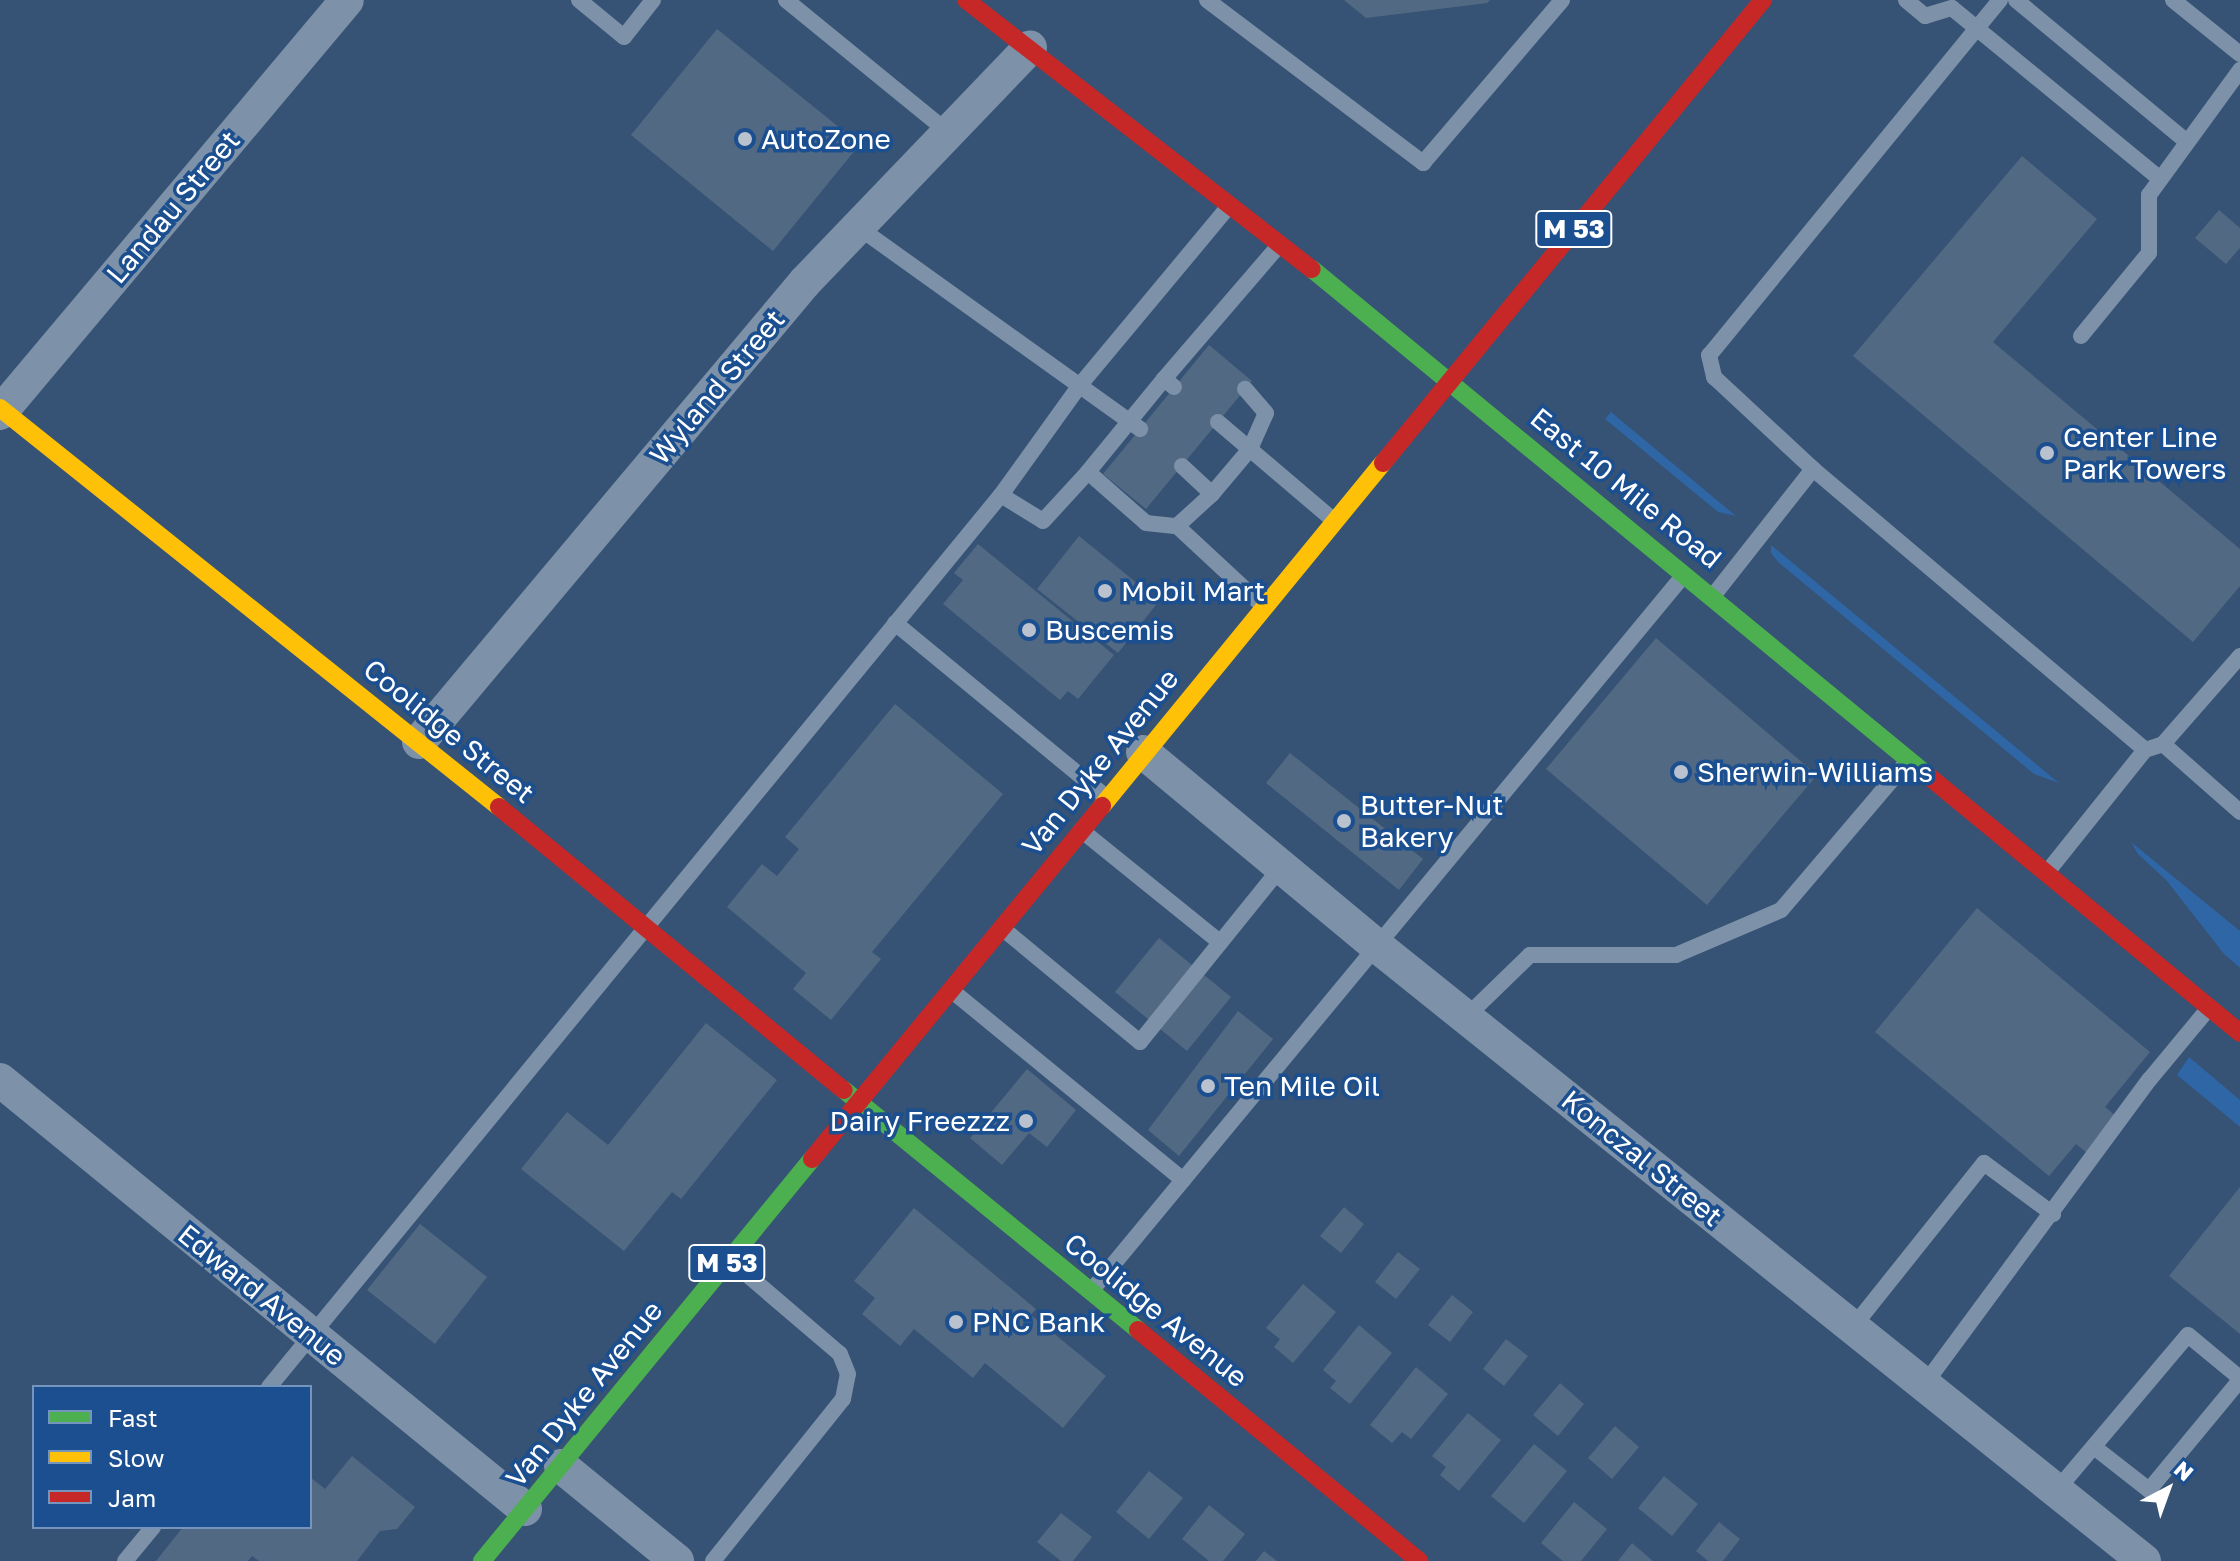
<!DOCTYPE html>
<style>
body{margin:0}
#map{position:relative;width:2240px;height:1561px;overflow:hidden;background:#365274;font-family:"Golos Text",sans-serif}
div>[style]{position:absolute}
.green>*{inset:0;background:#2f66a5}
.building>*{inset:0;background:#526984}
.lane>*{height:16px;margin:-8px;padding:0 8px;transform-origin:8px;border-radius:8px;background:#7d92a8}
.street>*{height:34px;margin:-17px;padding:0 17px;transform-origin:17px;border-radius:17px;background:#7d92a8}
.fast>*{height:18px;margin:-9px;padding:0 9px;transform-origin:9px;border-radius:9px;background:#4caf50}
.slow>*{height:18px;margin:-9px;padding:0 9px;transform-origin:9px;border-radius:9px;background:#ffc107}
.jam>*{height:18px;margin:-9px;padding:0 9px;transform-origin:9px;border-radius:9px;background:#c62828}
.dots>*{width:22px;height:22px;translate:-50% -50%;box-sizing:border-box;border:4px solid #1b4f8f;border-radius:50%}
span{translate:-50% -50%;white-space:nowrap;text-align:center;line-height:1.15;-webkit-text-stroke:7px #1b4f8f;paint-order:stroke}
.shield-label span{padding:2px 6px;background:#1b4f8f;border:2px solid;border-radius:6px;-webkit-text-stroke-width:0}
.shield-label{font-size:26px;color:#fff;font-weight:700}
.poi-label{font-size:28px;color:#fff}
.left{translate:0 -50%;text-align:left}
.right{translate:-100% -50%;text-align:right}
.street-label{font-size:28px;color:#fff}
.legend{position:absolute;left:32px;top:1385px;width:280px;height:144px;box-sizing:border-box;background:#1b4f8f;border:2px solid #7695bc;margin:0;padding:10px 14px;list-style:none;font-size:24px;color:#fff}
.legend li{display:flex;align-items:center;gap:16px;height:40px}
.legend b{width:40px;border:2px solid #7695bc}
.north{position:absolute;left:2128px;top:1449px;width:80px;height:80px;-webkit-text-stroke:6px #1b4f8f;paint-order:stroke;rotate:41deg;font-size:22px;font-weight:700;line-height:32px;text-align:center;color:#fff}
.north::after{content:'';display:block;margin:auto;width:28px;height:36px;background:#fff;clip-path:polygon(50% 0,100% 100%,50% 72%,0 100%)}
</style>
<div id="map">
<div class="green">
<div style="clip-path:polygon(1611px 412px,1736px 516px,1718px 512px,1605px 419px)"></div>
<div style="clip-path:polygon(1771px 545px,2059px 783px,2034px 774px,1778px 562px,1771px 553px)"></div>
<div style="clip-path:polygon(2131px 842px,2240px 931px,2240px 968px,2224px 954px,2167px 881px,2138px 854px)"></div>
<div style="clip-path:polygon(2189px 1057px,2240px 1100px,2240px 1127px,2177px 1075px)"></div>
</div>
<div class="building">
<div style="clip-path:polygon(1344px 0,1490px 0,1487px 3px,1366px 18px)"></div>
<div style="clip-path:polygon(717px 29px,860px 144px,773px 251px,631px 135px)"></div>
<div style="clip-path:polygon(2022px 156px,2097px 219px,1993px 342px,2240px 549px,2240px 586px,2193px 642px,1853px 356px)"></div>
<div style="clip-path:polygon(2219px 210px,2240px 228px,2240px 248px,2226px 264px,2195px 238px)"></div>
<div style="clip-path:polygon(1209px 345px,1252px 381px,1146px 509px,1103px 474px)"></div>
<div style="clip-path:polygon(1079px 536px,1159px 601px,1118px 653px,1037px 589px)"></div>
<div style="clip-path:polygon(978px 544px,1114px 655px,1078px 699px,1068px 691px,1060px 700px,943px 604px,963px 580px,954px 573px)"></div>
<div style="clip-path:polygon(1656px 638px,1817px 775px,1707px 905px,1546px 769px)"></div>
<div style="clip-path:polygon(895px 704px,1003px 794px,872px 952px,881px 959px,831px 1020px,793px 989px,806px 973px,727px 907px,762px 864px,777px 876px,799px 849px,785px 837px)"></div>
<div style="clip-path:polygon(1290px 753px,1423px 859px,1399px 890px,1266px 783px)"></div>
<div style="clip-path:polygon(1977px 908px,2150px 1052px,2105px 1107px,2117px 1117px,2087px 1153px,2076px 1144px,2049px 1176px,1875px 1032px)"></div>
<div style="clip-path:polygon(1159px 938px,1231px 997px,1187px 1051px,1115px 992px)"></div>
<div style="clip-path:polygon(1238px 1011px,1273px 1039px,1179px 1156px,1148px 1130px)"></div>
<div style="clip-path:polygon(706px 1023px,777px 1080px,681px 1199px,672px 1192px,624px 1251px,521px 1169px,567px 1112px,608px 1145px)"></div>
<div style="clip-path:polygon(1027px 1069px,1076px 1110px,1047px 1147px,1029px 1133px,1002px 1165px,970px 1138px)"></div>
<div style="clip-path:polygon(2240px 1187px,2240px 1334px,2169px 1276px)"></div>
<div style="clip-path:polygon(1344px 1207px,1364px 1224px,1341px 1253px,1320px 1236px)"></div>
<div style="clip-path:polygon(914px 1208px,1036px 1309px,1031px 1315px,1106px 1376px,1063px 1428px,985px 1363px,973px 1378px,914px 1329px,900px 1346px,862px 1314px,875px 1298px,854px 1281px)"></div>
<div style="clip-path:polygon(420px 1224px,487px 1277px,435px 1344px,367px 1290px)"></div>
<div style="clip-path:polygon(1398px 1252px,1420px 1269px,1396px 1299px,1375px 1282px)"></div>
<div style="clip-path:polygon(1303px 1284px,1336px 1312px,1293px 1363px,1274px 1347px,1280px 1339px,1266px 1328px)"></div>
<div style="clip-path:polygon(1452px 1295px,1473px 1312px,1450px 1342px,1428px 1325px)"></div>
<div style="clip-path:polygon(1359px 1325px,1392px 1353px,1350px 1404px,1330px 1388px,1336px 1381px,1323px 1370px)"></div>
<div style="clip-path:polygon(1506px 1339px,1528px 1356px,1504px 1386px,1483px 1369px)"></div>
<div style="clip-path:polygon(1416px 1367px,1448px 1394px,1411px 1439px,1402px 1432px,1392px 1443px,1370px 1425px)"></div>
<div style="clip-path:polygon(1560px 1383px,1584px 1404px,1558px 1436px,1533px 1415px)"></div>
<div style="clip-path:polygon(1468px 1413px,1501px 1440px,1459px 1491px,1440px 1475px,1446px 1467px,1432px 1456px)"></div>
<div style="clip-path:polygon(1615px 1426px,1639px 1447px,1612px 1479px,1588px 1458px)"></div>
<div style="clip-path:polygon(1534px 1444px,1567px 1471px,1524px 1523px,1491px 1496px)"></div>
<div style="clip-path:polygon(352px 1456px,415px 1507px,397px 1529px,380px 1531px,357px 1561px,259px 1561px,252px 1556px,248px 1561px,156px 1561px,183px 1527px,310px 1527px,310px 1477px,325px 1489px)"></div>
<div style="clip-path:polygon(1149px 1471px,1183px 1498px,1149px 1539px,1116px 1512px)"></div>
<div style="clip-path:polygon(1664px 1476px,1698px 1504px,1672px 1536px,1638px 1508px)"></div>
<div style="clip-path:polygon(1574px 1502px,1607px 1529px,1581px 1561px,1563px 1561px,1541px 1543px)"></div>
<div style="clip-path:polygon(1209px 1505px,1245px 1534px,1223px 1561px,1209px 1561px,1182px 1539px)"></div>
<div style="clip-path:polygon(1061px 1513px,1092px 1537px,1073px 1561px,1061px 1561px,1037px 1542px)"></div>
<div style="clip-path:polygon(1719px 1522px,1740px 1539px,1723px 1561px,1708px 1561px,1696px 1551px)"></div>
<div style="clip-path:polygon(1632px 1543px,1653px 1561px,1618px 1561px)"></div>
<div style="clip-path:polygon(1264px 1551px,1277px 1561px,1256px 1561px)"></div>
</div>
<div class="lane">
<div style="left:579px;top:0;width:58px;rotate:39.4deg"></div>
<div style="left:624px;top:37px;width:47px;rotate:-51.9deg"></div>
<div style="left:786px;top:0;width:209px;rotate:39.2deg"></div>
<div style="left:1207px;top:0;width:271px;rotate:37deg"></div>
<div style="left:1423px;top:163px;width:214px;rotate:-49.5deg"></div>
<div style="left:1906px;top:0;width:25px;rotate:40deg"></div>
<div style="left:1925px;top:16px;width:28px;rotate:-17deg"></div>
<div style="left:2000px;top:0;width:459px;rotate:129.3deg"></div>
<div style="left:1709px;top:355px;width:23px;rotate:77deg"></div>
<div style="left:1714px;top:377px;width:135px;rotate:42.9deg"></div>
<div style="left:1813px;top:469px;width:435px;rotate:40.2deg"></div>
<div style="left:2145px;top:750px;width:19px;rotate:-18deg"></div>
<div style="left:2163px;top:744px;width:103px;rotate:41.4deg"></div>
<div style="left:2016px;top:0;width:221px;rotate:39.7deg"></div>
<div style="left:2173px;top:0;width:86px;rotate:38.9deg"></div>
<div style="left:1952px;top:8px;width:269px;rotate:39.4deg"></div>
<div style="left:858px;top:227px;width:347px;rotate:35.6deg"></div>
<div style="left:2081px;top:336px;width:107px;rotate:-50.7deg"></div>
<div style="left:2149px;top:253px;width:58px;rotate:-90deg"></div>
<div style="left:2149px;top:195px;width:155px;rotate:-53.9deg"></div>
<div style="left:1164px;top:379px;width:120px;rotate:129.3deg"></div>
<div style="left:1088px;top:472px;width:77px;rotate:41.3deg"></div>
<div style="left:1146px;top:523px;width:31px;rotate:6deg"></div>
<div style="left:1177px;top:526px;width:117px;rotate:42.9deg"></div>
<div style="left:1174px;top:387px;width:13px;rotate:-141deg"></div>
<div style="left:1164px;top:379px;width:178px;rotate:-49.3deg"></div>
<div style="left:1218px;top:422px;width:150px;rotate:40.4deg"></div>
<div style="left:1182px;top:466px;width:41px;rotate:43deg"></div>
<div style="left:1001px;top:495px;width:49px;rotate:31.8deg"></div>
<div style="left:1043px;top:521px;width:67px;rotate:-47.4deg"></div>
<div style="left:1177px;top:526px;width:47px;rotate:-42.4deg"></div>
<div style="left:1212px;top:494px;width:59px;rotate:-49.8deg"></div>
<div style="left:1250px;top:449px;width:39px;rotate:-66deg"></div>
<div style="left:1266px;top:413px;width:32px;rotate:-131deg"></div>
<div style="left:1713px;top:596px;width:162px;rotate:-51.8deg"></div>
<div style="left:895px;top:623px;width:273px;rotate:39.5deg"></div>
<div style="left:2163px;top:744px;width:117px;rotate:-48.8deg"></div>
<div style="left:1081px;top:830px;width:179px;rotate:38.9deg"></div>
<div style="left:2048px;top:871px;width:155px;rotate:-51.3deg"></div>
<div style="left:1002px;top:928px;width:179px;rotate:39.6deg"></div>
<div style="left:1140px;top:1042px;width:225px;rotate:-51.1deg"></div>
<div style="left:951px;top:990px;width:300px;rotate:39.3deg"></div>
<div style="left:1466px;top:1017px;width:89px;rotate:-44.1deg"></div>
<div style="left:1530px;top:955px;width:146px"></div>
<div style="left:1676px;top:955px;width:114px;rotate:-23.2deg"></div>
<div style="left:1781px;top:910px;width:196px;rotate:-49.6deg"></div>
<div style="left:1092px;top:1290px;width:928px;rotate:-50.38deg"></div>
<div style="left:1853px;top:1327px;width:210px;rotate:-51.4deg"></div>
<div style="left:1984px;top:1163px;width:86px;rotate:36.5deg"></div>
<div style="left:1924px;top:1385px;width:380px;rotate:-53.6deg"></div>
<div style="left:2150px;top:1079px;width:92px;rotate:-50.3deg"></div>
<div style="left:269px;top:1387px;width:1154px;rotate:-50.63deg"></div>
<div style="left:1001px;top:495px;width:135px;rotate:-54.3deg"></div>
<div style="left:1080px;top:385px;width:233px;rotate:-50.2deg"></div>
<div style="left:2094px;top:1447px;width:70px;rotate:38deg"></div>
<div style="left:2149px;top:1490px;width:143px;rotate:-50.4deg"></div>
<div style="left:2056px;top:1491px;width:204px;rotate:-49.8deg"></div>
<div style="left:2188px;top:1335px;width:67px;rotate:39.6deg"></div>
<div style="left:125px;top:1561px;width:44px;rotate:-50.5deg"></div>
<div style="left:713px;top:1561px;width:208px;rotate:-51.3deg"></div>
<div style="left:843px;top:1399px;width:25px;rotate:-79deg"></div>
<div style="left:848px;top:1374px;width:22px;rotate:-112deg"></div>
<div style="left:840px;top:1354px;width:143px;rotate:-139.5deg"></div>
</div>
<div class="street">
<div style="left:0;top:413px;width:539px;rotate:-49.96deg"></div>
<div style="left:419px;top:742px;width:600px;rotate:-50deg"></div>
<div style="left:805px;top:282px;width:325px;rotate:-46.2deg"></div>
<div style="left:1143px;top:752px;width:304px;rotate:39.7deg"></div>
<div style="left:1377px;top:946px;width:983px;rotate:38.72deg"></div>
<div style="left:0;top:1080px;width:678px;rotate:39.25deg"></div>
<div style="left:561px;top:1466px;width:150px;rotate:39.3deg"></div>
</div>
<div class="fast">
<div style="left:1312px;top:269px;width:795px;rotate:39.44deg"></div>
<div style="left:844px;top:1090px;width:380px;rotate:39.2deg"></div>
<div style="left:482px;top:1561px;width:520px;rotate:-50.62deg"></div>
</div>
<div class="slow">
<div style="left:0;top:408px;width:639px;rotate:38.65deg"></div>
<div style="left:1102px;top:806px;width:443px;rotate:-50.7deg"></div>
</div>
<div class="jam">
<div style="left:966px;top:0;width:438px;rotate:37.9deg"></div>
<div style="left:1383px;top:463px;width:599px;rotate:-50.62deg"></div>
<div style="left:1926px;top:774px;width:407px;rotate:39.5deg"></div>
<div style="left:499px;top:807px;width:446px;rotate:39.4deg"></div>
<div style="left:812px;top:1159px;width:457px;rotate:-50.6deg"></div>
<div style="left:1138px;top:1330px;width:364px;rotate:39.4deg"></div>
</div>
<div class="dots">
<div style="left:745px;top:139px;background:#b9c2ce"></div>
<div style="left:2047px;top:453px;background:#b9c2ce"></div>
<div style="left:1105px;top:591px;background:#b9c2ce"></div>
<div style="left:1029px;top:630px;background:#b9c2ce"></div>
<div style="left:1681px;top:772px;background:#b9c2ce"></div>
<div style="left:1344px;top:821px;background:#b9c2ce"></div>
<div style="left:1208px;top:1086px;background:#b9c2ce"></div>
<div style="left:1026px;top:1121px;background:#b9c2ce"></div>
<div style="left:956px;top:1322px;background:#b9c2ce"></div>
</div>
<div class="shield-label">
<span style="left:1574px;top:229px">M 53</span>
<span style="left:727px;top:1263px">M 53</span>
</div>
<div class="poi-label">
<span class="left" style="left:761px;top:139px">AutoZone</span>
<span class="left" style="left:2063px;top:453px">Center Line<br>Park Towers</span>
<span class="left" style="left:1121px;top:591px">Mobil Mart</span>
<span class="left" style="left:1045px;top:630px">Buscemis</span>
<span class="left" style="left:1697px;top:772px">Sherwin-Williams</span>
<span class="left" style="left:1360px;top:821px">Butter-Nut<br>Bakery</span>
<span class="left" style="left:1224px;top:1086px">Ten Mile Oil</span>
<span class="right" style="left:1010px;top:1121px">Dairy Freezzz</span>
<span class="left" style="left:972px;top:1322px">PNC Bank</span>
</div>
<div class="street-label">
<span style="left:173px;top:207px;rotate:-50deg">Landau Street</span>
<span style="left:717px;top:387px;rotate:-50deg">Wyland Street</span>
<span style="left:1626px;top:488px;rotate:39deg">East 10 Mile Road</span>
<span style="left:449px;top:731px;rotate:39deg">Coolidge Street</span>
<span style="left:1100px;top:762px;rotate:-51deg">Van Dyke Avenue</span>
<span style="left:1642px;top:1158px;rotate:39deg">Konczal Street</span>
<span style="left:262px;top:1295px;rotate:39deg">Edward Avenue</span>
<span style="left:1156px;top:1310px;rotate:39deg">Coolidge Avenue</span>
<span style="left:584px;top:1394px;rotate:-51deg">Van Dyke Avenue</span>
</div>
<ul class="legend">
<li><b style="height:10px;background:#4caf50"></b>Fast</li>
<li><b style="height:10px;background:#ffc107"></b>Slow</li>
<li><b style="height:10px;background:#c62828"></b>Jam</li>
</ul>
<div class="north">N</div>
</div>
